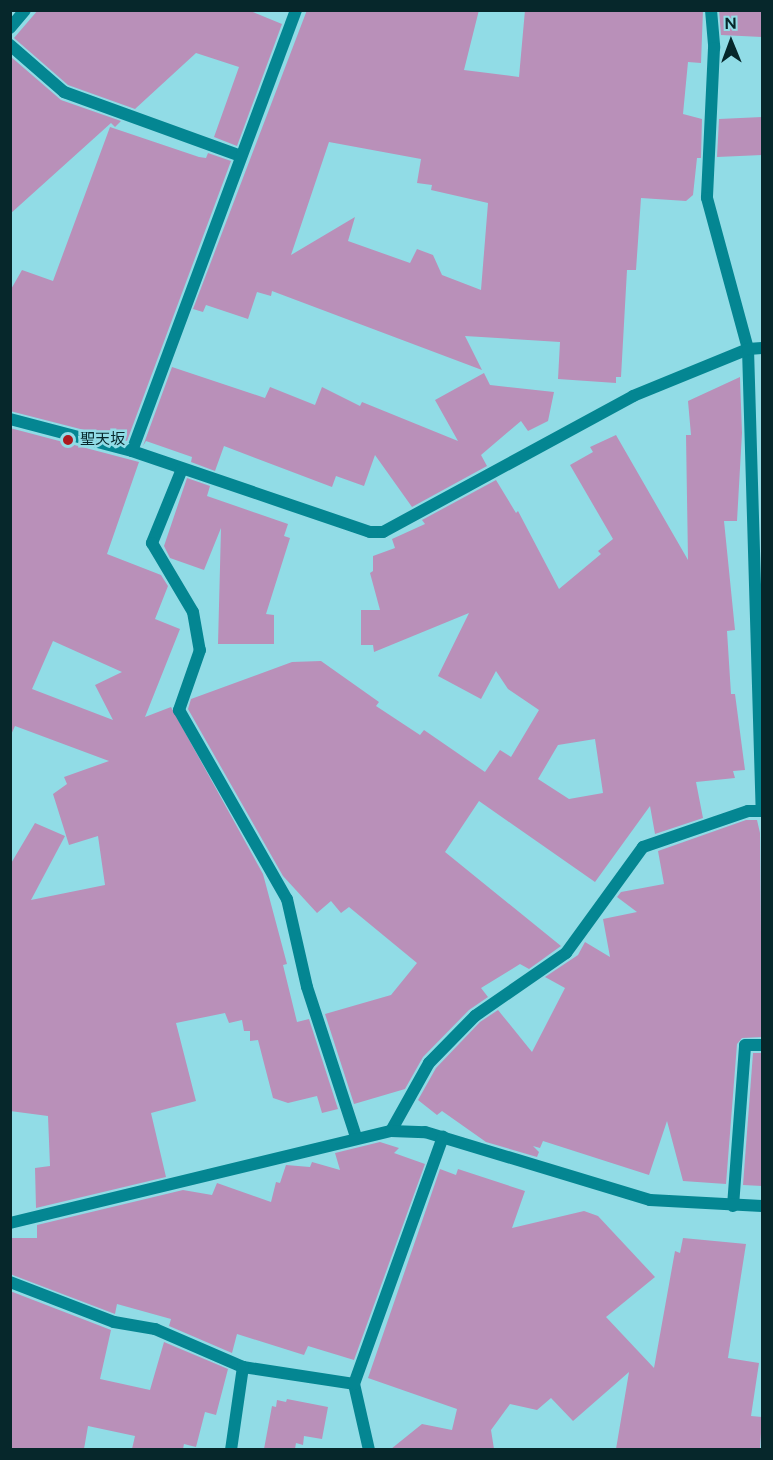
<!DOCTYPE html>
<meta charset="utf-8">
<style>
body{margin:0}
#map{position:relative;width:773px;height:1460px;overflow:hidden;background:#91dce6;font-family:Figtree,"Noto Sans JP",sans-serif}
div>[style]{position:absolute}
.building>*{inset:0;background:#b990b9}
.street>*{height:12px;margin:-6px;padding:0 6px;transform-origin:6px;border-radius:6px;background:#048692}
.dots>*{width:16px;height:16px;translate:-50% -50%;box-sizing:border-box;border:3px solid #91dce6;border-radius:50%}
span{translate:-50% -50%;white-space:nowrap;text-align:center;line-height:1.15;-webkit-text-stroke:5px #91dce6;paint-order:stroke}
.poi-label{font-size:15px;color:#06272b}
.left{translate:0 -50%;text-align:left}
.frame{position:absolute;inset:0;border:12px solid #06272b;pointer-events:none}
.north{position:absolute;left:701px;top:12px;width:60px;height:60px;-webkit-text-stroke:4px #91dce6;paint-order:stroke;rotate:359deg;font-size:16px;font-weight:700;line-height:24px;text-align:center;color:#06272b}
.north::after{content:'';display:block;margin:auto;width:21px;height:27px;background:#06272b;clip-path:polygon(50% 0,100% 100%,50% 72%,0 100%)}
</style>
<div id="map">
<div class="building">
<div style="clip-path:polygon(38px 10px,248px 10px,282px 24px,237px 146px,214px 137px,239px 67px,196px 53px,135px 109px,68px 85px,14px 38px)"></div>
<div style="clip-path:polygon(evenodd,307px 10px,479px 10px,464px 70px,519px 77px,525px 10px,703px 10px,701px 63px,688px 62px,683px 114px,702px 119px,701px 158px,697px 158px,693px 195px,686px 201px,641px 198px,636px 270px,627px 270px,621px 377px,616px 377px,616px 383px,558px 379px,560px 342px,465px 336px,482px 370px,272px 291px,271px 296px,257px 292px,248px 319px,206px 305px,203px 312px,193px 309px,307px 10px,329px 142px,421px 159px,417px 183px,432px 185px,431px 190px,488px 203px,481px 290px,442px 275px,433px 255px,417px 249px,410px 263px,348px 241px,355px 217px,291px 255px,329px 142px)"></div>
<div style="clip-path:polygon(719px 10px,762px 10px,762px 37px,721px 35px)"></div>
<div style="clip-path:polygon(10px 56px,61px 100px,121px 121px,115px 127px,111px 123px,10px 214px)"></div>
<div style="clip-path:polygon(762px 117px,762px 155px,717px 157px,719px 119px)"></div>
<div style="clip-path:polygon(110px 127px,199px 157px,206px 158px,208px 153px,231px 161px,127px 441px,10px 411px,10px 291px,22px 270px,53px 281px)"></div>
<div style="clip-path:polygon(172px 367px,265px 398px,270px 387px,315px 405px,322px 387px,360px 406px,362px 402px,458px 441px,435px 400px,484px 373px,490px 385px,554px 392px,548px 421px,528px 431px,521px 421px,481px 455px,487px 466px,412px 507px,375px 455px,364px 486px,336px 476px,332px 487px,224px 446px,215px 471px,191px 462px,192px 457px,146px 441px,143px 446px)"></div>
<div style="clip-path:polygon(evenodd,740px 377px,742px 433px,737px 521px,724px 521px,735px 630px,727px 631px,731px 694px,735px 694px,745px 770px,733px 771px,735px 778px,696px 782px,703px 818px,655px 834px,650px 806px,595px 882px,479px 801px,445px 852px,561px 946px,529px 969px,520px 964px,481px 988px,488px 997px,469px 1010px,423px 1057px,405px 1089px,354px 1104px,325px 1014px,391px 995px,417px 963px,349px 907px,341px 913px,331px 901px,317px 913px,283px 876px,188px 709px,191px 699px,292px 662px,321px 661px,379px 702px,376px 706px,420px 735px,424px 730px,485px 772px,500px 750px,511px 757px,539px 710px,508px 689px,496px 671px,481px 699px,438px 676px,469px 613px,374px 652px,373px 645px,361px 645px,361px 610px,380px 610px,370px 573px,373px 571px,373px 556px,395px 548px,392px 539px,425px 524px,422px 520px,496px 480px,516px 513px,518px 511px,559px 589px,601px 554px,598px 551px,613px 539px,570px 465px,593px 452px,590px 447px,616px 435px,688px 560px,686px 435px,691px 435px,688px 401px,740px 377px,595px 739px,603px 793px,569px 799px,538px 779px,558px 745px,595px 739px)"></div>
<div style="clip-path:polygon(evenodd,10px 428px,139px 462px,107px 554px,161px 575px,168px 586px,155px 619px,180px 629px,145px 717px,171px 707px,263px 874px,287px 964px,283px 965px,297px 1022px,309px 1019px,338px 1109px,322px 1113px,317px 1096px,288px 1103px,273px 1098px,258px 1040px,250px 1041px,250px 1031px,244px 1031px,242px 1020px,229px 1023px,225px 1013px,176px 1023px,196px 1101px,151px 1113px,166px 1177px,36px 1208px,35px 1168px,50px 1166px,48px 1116px,10px 1111px,10px 865px,35px 823px,65px 836px,31px 900px,105px 885px,98px 836px,69px 845px,53px 794px,67px 784px,64px 777px,109px 761px,15px 726px,10px 737px,10px 428px,53px 641px,122px 672px,95px 685px,113px 720px,32px 689px,53px 641px)"></div>
<div style="clip-path:polygon(187px 478px,210px 486px,207px 496px,288px 524px,284px 536px,290px 538px,266px 614px,274px 615px,274px 644px,218px 644px,221px 528px,204px 570px,170px 558px,164px 546px)"></div>
<div style="clip-path:polygon(746px 820px,757px 820px,760px 833px,762px 1037px,742px 1038px,737px 1044px,726px 1184px,683px 1181px,667px 1121px,649px 1175px,543px 1141px,540px 1148px,533px 1146px,539px 1152px,537px 1157px,486px 1142px,442px 1111px,437px 1115px,418px 1100px,436px 1068px,480px 1022px,498px 1010px,532px 1052px,565px 988px,545px 977px,578px 955px,585px 942px,610px 957px,603px 919px,637px 912px,617px 897px,621px 892px,664px 884px,658px 851px)"></div>
<div style="clip-path:polygon(753px 1053px,762px 1053px,762px 1186px,743px 1185px)"></div>
<div style="clip-path:polygon(380px 1142px,399px 1148px,394px 1153px,425px 1164px,354px 1360px,308px 1346px,304px 1355px,237px 1334px,232px 1353px,169px 1326px,171px 1319px,117px 1304px,115px 1314px,10px 1274px,10px 1238px,37px 1238px,37px 1225px,183px 1190px,212px 1195px,217px 1183px,271px 1202px,276px 1182px,280px 1183px,286px 1165px,310px 1167px,312px 1162px,340px 1170px,335px 1153px)"></div>
<div style="clip-path:polygon(440px 1169px,456px 1175px,458px 1169px,525px 1191px,512px 1228px,584px 1211px,598px 1216px,655px 1277px,606px 1317px,654px 1368px,675px 1251px,680px 1253px,683px 1238px,746px 1244px,728px 1358px,759px 1363px,751px 1416px,762px 1417px,760px 1449px,616px 1449px,629px 1372px,573px 1421px,551px 1398px,537px 1410px,510px 1404px,491px 1430px,494px 1449px,391px 1449px,422px 1424px,452px 1430px,457px 1409px,368px 1378px)"></div>
<div style="clip-path:polygon(10px 1291px,111px 1330px,100px 1379px,150px 1390px,164px 1342px,228px 1369px,216px 1415px,205px 1412px,196px 1447px,184px 1444px,183px 1449px,132px 1449px,135px 1436px,88px 1426px,84px 1449px,10px 1449px)"></div>
<div style="clip-path:polygon(287px 1399px,328px 1407px,322px 1439px,304px 1436px,303px 1445px,296px 1443px,295px 1449px,264px 1449px,272px 1406px,276px 1407px,277px 1400px,286px 1402px)"></div>
</div>
<div class="street">
<div style="left:711px;top:10px;width:38px;rotate:85deg"></div>
<div style="left:714px;top:48px;width:150px;rotate:92.7deg"></div>
<div style="left:707px;top:198px;width:156px;rotate:74.8deg"></div>
<div style="left:748px;top:349px;width:462px;rotate:88.3deg"></div>
<div style="left:10px;top:28px;width:23px;rotate:-50deg"></div>
<div style="left:10px;top:45px;width:72px;rotate:41deg"></div>
<div style="left:64px;top:92px;width:188px;rotate:19.9deg"></div>
<div style="left:10px;top:419px;width:126px;rotate:14.7deg"></div>
<div style="left:132px;top:451px;width:251px;rotate:18.8deg"></div>
<div style="left:370px;top:532px;width:13px"></div>
<div style="left:383px;top:532px;width:285px;rotate:-28.5deg"></div>
<div style="left:633px;top:396px;width:124px;rotate:-22.2deg"></div>
<div style="left:748px;top:349px;width:14px;rotate:-4deg"></div>
<div style="left:132px;top:451px;width:471px;rotate:-69.6deg"></div>
<div style="left:182px;top:469px;width:80px;rotate:112.1deg"></div>
<div style="left:152px;top:543px;width:80px;rotate:59.3deg"></div>
<div style="left:193px;top:612px;width:39px;rotate:80deg"></div>
<div style="left:200px;top:650px;width:64px;rotate:109.3deg"></div>
<div style="left:179px;top:710px;width:218px;rotate:60.3deg"></div>
<div style="left:287px;top:899px;width:90px;rotate:77.2deg"></div>
<div style="left:307px;top:987px;width:158px;rotate:71.9deg"></div>
<div style="left:391px;top:1131px;width:78px;rotate:-60.8deg"></div>
<div style="left:429px;top:1063px;width:66px;rotate:-45.6deg"></div>
<div style="left:475px;top:1016px;width:111px;rotate:-34.7deg"></div>
<div style="left:566px;top:953px;width:131px;rotate:-54deg"></div>
<div style="left:643px;top:847px;width:111px;rotate:-18.9deg"></div>
<div style="left:748px;top:811px;width:14px"></div>
<div style="left:733px;top:1206px;width:161px;rotate:-85.7deg"></div>
<div style="left:745px;top:1045px;width:17px"></div>
<div style="left:10px;top:1223px;width:392px;rotate:-13.6deg"></div>
<div style="left:391px;top:1131px;width:34px;rotate:2deg"></div>
<div style="left:425px;top:1132px;width:235px;rotate:16.8deg"></div>
<div style="left:650px;top:1200px;width:112px;rotate:3.1deg"></div>
<div style="left:10px;top:1282px;width:111px;rotate:21deg"></div>
<div style="left:114px;top:1322px;width:42px;rotate:9.7deg"></div>
<div style="left:155px;top:1329px;width:96px;rotate:23.4deg"></div>
<div style="left:243px;top:1367px;width:112px;rotate:8.7deg"></div>
<div style="left:231px;top:1450px;width:84px;rotate:-81.8deg"></div>
<div style="left:369px;top:1450px;width:68px;rotate:-102.8deg"></div>
<div style="left:354px;top:1384px;width:263px;rotate:-70.2deg"></div>
</div>
<div class="dots">
<div style="left:68px;top:440px;background:#ac191f"></div>
</div>
<div class="poi-label">
<span class="left" style="left:80px;top:440px">聖天坂</span>
</div>
<div class="frame"></div>
<div class="north">N</div>
</div>
